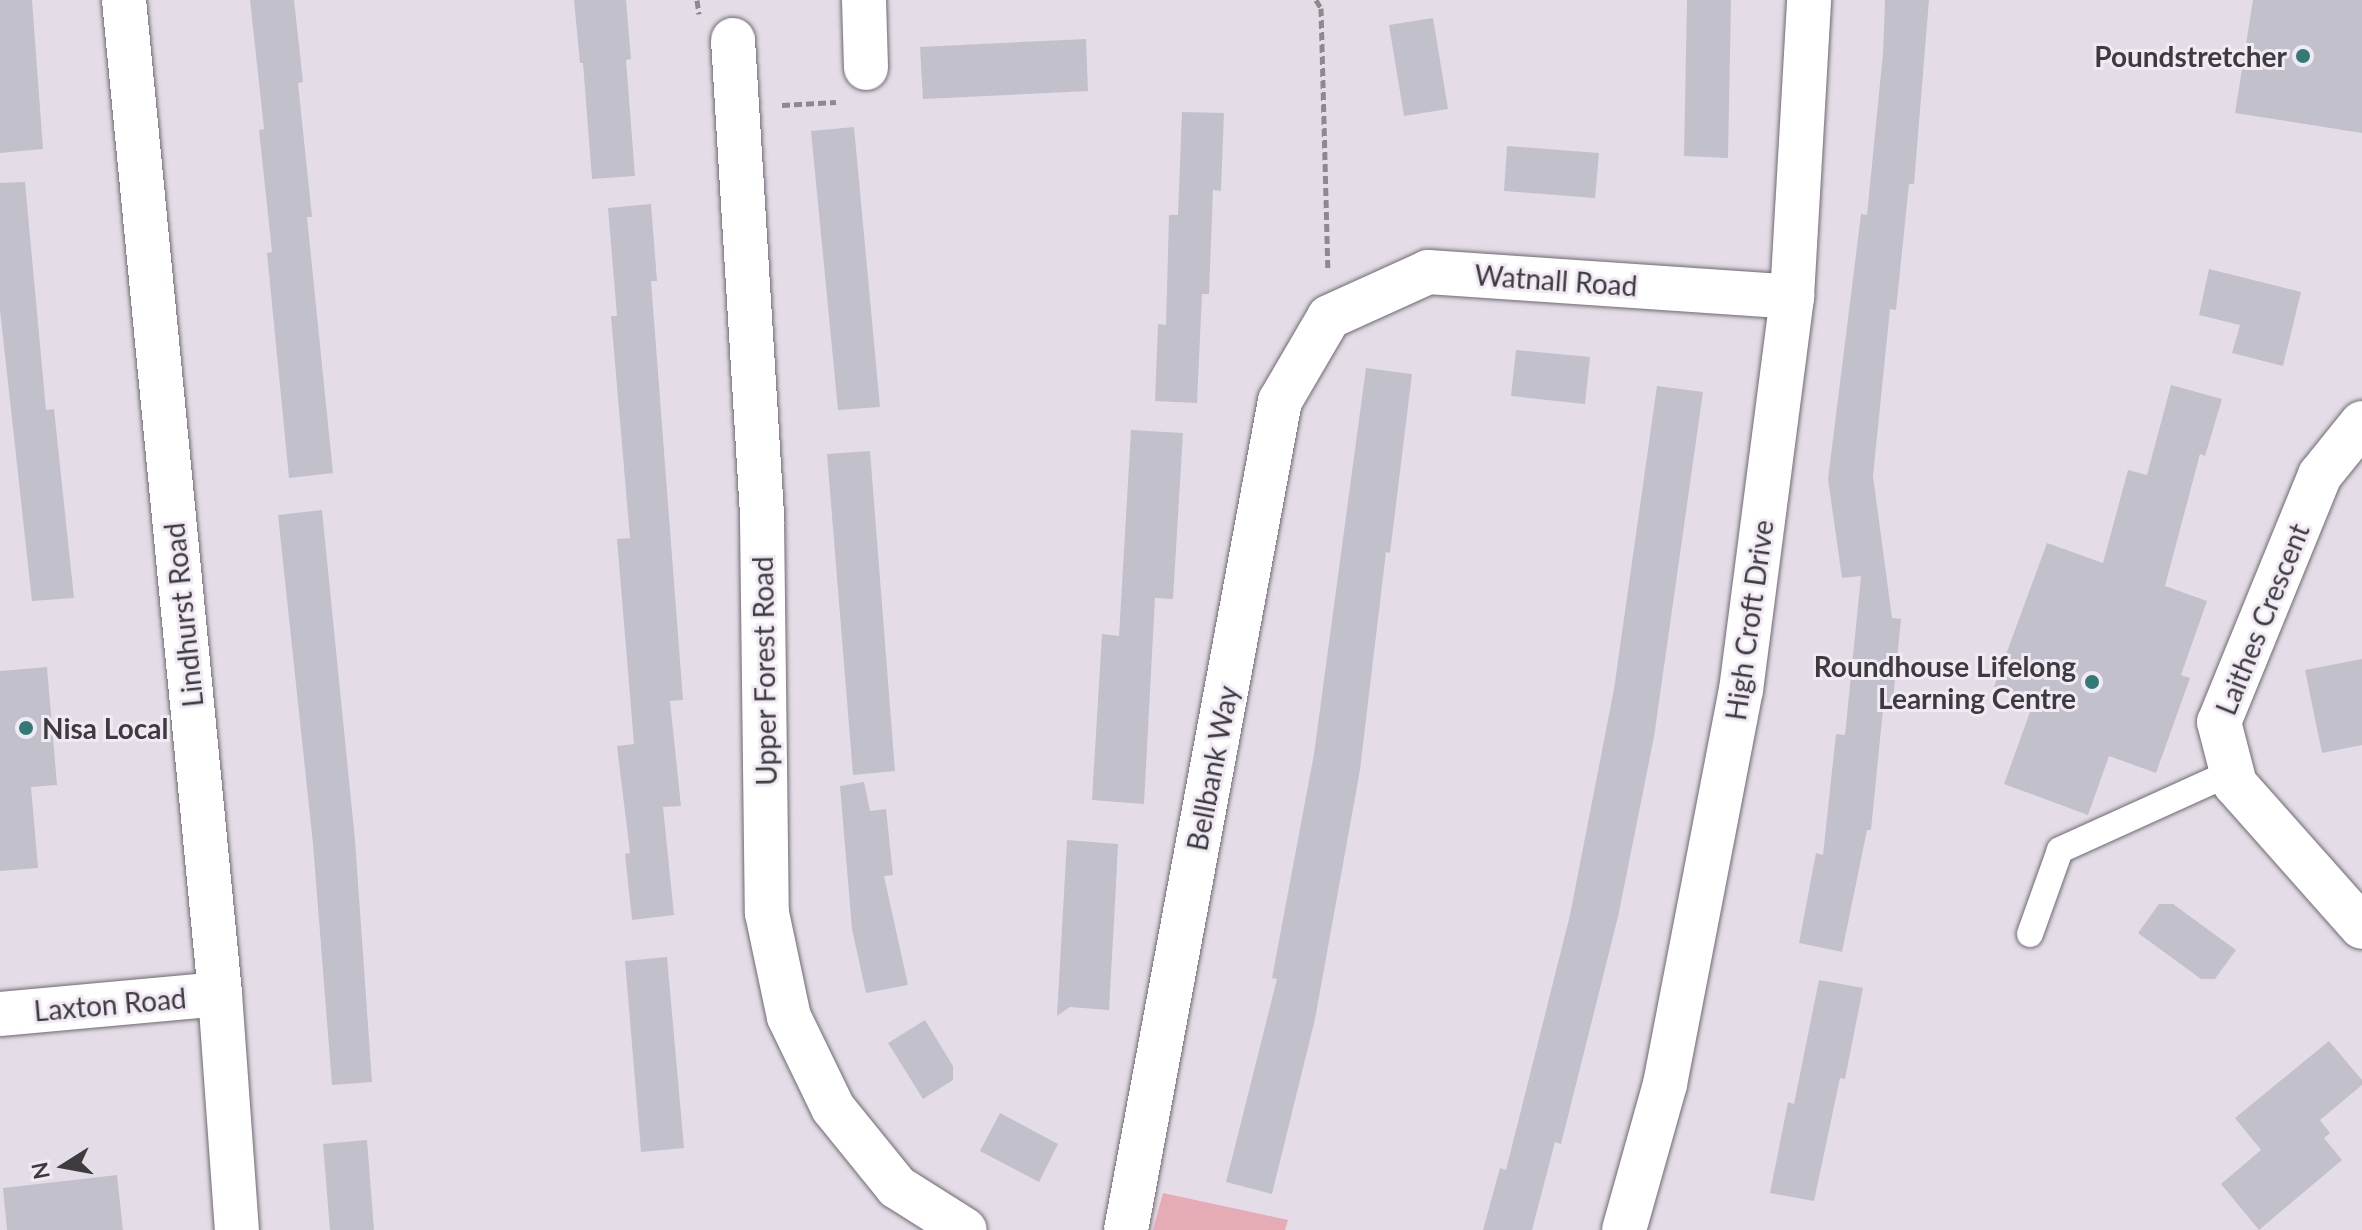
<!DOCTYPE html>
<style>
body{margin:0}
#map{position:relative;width:2362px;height:1230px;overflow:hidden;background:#e4dde7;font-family:Lato,sans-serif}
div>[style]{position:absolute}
.green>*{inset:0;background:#e6acb6}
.building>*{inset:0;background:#c2c1cb}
.path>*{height:5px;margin-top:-2.5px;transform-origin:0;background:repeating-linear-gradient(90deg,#8d898f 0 8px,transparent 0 12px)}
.roads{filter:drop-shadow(0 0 2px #6f6972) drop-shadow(0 0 2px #6f6972)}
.lane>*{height:26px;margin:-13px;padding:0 13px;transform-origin:13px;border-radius:13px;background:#fff}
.street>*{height:44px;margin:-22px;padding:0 22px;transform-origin:22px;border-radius:22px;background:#fff}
.dots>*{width:22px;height:22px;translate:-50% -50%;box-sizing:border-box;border:4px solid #f1eaf4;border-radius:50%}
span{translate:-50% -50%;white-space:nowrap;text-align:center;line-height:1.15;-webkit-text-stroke:6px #f1eaf4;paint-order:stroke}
.poi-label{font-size:28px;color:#3e3b3f;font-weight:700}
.right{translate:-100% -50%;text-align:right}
.left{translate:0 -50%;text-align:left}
.street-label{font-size:28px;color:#3e3b3f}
.north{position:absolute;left:24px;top:1126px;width:80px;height:80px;-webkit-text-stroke:6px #f1eaf4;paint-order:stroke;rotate:259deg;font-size:22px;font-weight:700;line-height:32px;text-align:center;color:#3e3b3f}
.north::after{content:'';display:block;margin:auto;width:28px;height:36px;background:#3e3b3f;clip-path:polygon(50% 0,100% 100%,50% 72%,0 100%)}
</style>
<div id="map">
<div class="green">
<div style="clip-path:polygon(1163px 1193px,1288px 1220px,1285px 1230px,1153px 1230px)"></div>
</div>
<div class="building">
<div style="clip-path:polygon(0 0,32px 0,43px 149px,0 153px)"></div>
<div style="clip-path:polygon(250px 0,294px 0,303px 82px,298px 83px,312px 217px,307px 217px,333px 473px,289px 478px,267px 253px,272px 252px,259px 130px,264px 129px)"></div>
<div style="clip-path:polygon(574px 0,626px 0,631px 59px,626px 60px,635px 176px,592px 179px,583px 63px,580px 63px)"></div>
<div style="clip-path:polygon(1687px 0,1731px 0,1728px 158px,1684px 156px)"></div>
<div style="clip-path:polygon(1885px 0,1929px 0,1914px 184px,1909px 184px,1896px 310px,1890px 309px,1873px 476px,1892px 618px,1901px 619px,1892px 710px,1883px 709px,1871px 830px,1867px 830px,1842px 952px,1799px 943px,1816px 853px,1823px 855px,1836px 734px,1845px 735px,1861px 576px,1842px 578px,1828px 479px,1861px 214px,1867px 215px,1883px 53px)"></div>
<div style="clip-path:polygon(2253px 0,2362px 0,2362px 133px,2235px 113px)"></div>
<div style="clip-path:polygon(1433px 18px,1448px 109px,1404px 116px,1389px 25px)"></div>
<div style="clip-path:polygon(1086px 39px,1088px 91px,923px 99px,920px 47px)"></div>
<div style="clip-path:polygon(1182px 112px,1224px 113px,1221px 191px,1213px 190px,1209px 294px,1202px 294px,1197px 403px,1155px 401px,1158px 324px,1166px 325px,1169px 215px,1178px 215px)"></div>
<div style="clip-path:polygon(854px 127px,880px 407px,838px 410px,811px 131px)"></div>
<div style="clip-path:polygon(1507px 146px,1599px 153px,1595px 198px,1504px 191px)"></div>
<div style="clip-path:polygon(25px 182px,46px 410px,54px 409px,74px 598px,32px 601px,0 310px,0 183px)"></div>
<div style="clip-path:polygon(651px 204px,657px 281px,651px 281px,683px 700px,670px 701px,681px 806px,663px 807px,674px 915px,632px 920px,625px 854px,630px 853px,617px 746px,634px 744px,617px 539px,630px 538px,611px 316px,617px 316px,608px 208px)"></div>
<div style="clip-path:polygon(2209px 269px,2301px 292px,2283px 366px,2232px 353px,2240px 325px,2199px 315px)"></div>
<div style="clip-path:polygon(1516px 350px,1590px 357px,1585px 404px,1511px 396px)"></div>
<div style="clip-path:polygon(1366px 368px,1412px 374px,1390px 553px,1386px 552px,1360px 770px,1315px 1019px,1272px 1194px,1226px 1182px,1277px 979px,1272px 978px,1314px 754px)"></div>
<div style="clip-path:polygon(2171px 385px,2222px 399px,2205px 456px,2200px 454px,2165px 586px,2207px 601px,2181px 675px,2190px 678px,2156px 773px,2109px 756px,2088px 815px,2004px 784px,2034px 701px,1994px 687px,2047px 543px,2103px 563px,2128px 470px,2147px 475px)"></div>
<div style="clip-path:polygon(1657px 386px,1703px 392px,1654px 737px,1618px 917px,1561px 1144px,1555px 1142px,1532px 1230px,1483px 1230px,1500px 1168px,1506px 1170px,1570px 915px,1614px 689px)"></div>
<div style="clip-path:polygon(1131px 430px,1183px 433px,1173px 599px,1155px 598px,1144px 804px,1092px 800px,1102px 634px,1119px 636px)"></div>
<div style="clip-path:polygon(870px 451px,895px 771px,853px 775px,827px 454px)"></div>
<div style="clip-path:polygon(322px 510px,355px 840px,372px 1082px,332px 1085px,313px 844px,278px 515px)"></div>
<div style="clip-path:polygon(2362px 659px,2362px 745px,2322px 753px,2305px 670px)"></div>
<div style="clip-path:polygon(47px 667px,57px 785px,31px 787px,38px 868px,0 871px,0 671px)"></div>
<div style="clip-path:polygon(864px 782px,870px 811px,886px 809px,893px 875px,884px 876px,908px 985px,866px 993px,852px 929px,840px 786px)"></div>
<div style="clip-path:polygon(1067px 840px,1118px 844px,1116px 885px,1109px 1010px,1070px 1007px,1057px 1016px)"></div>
<div style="clip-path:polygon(2159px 904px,2173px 904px,2236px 950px,2215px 979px,2201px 979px,2138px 933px)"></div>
<div style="clip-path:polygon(667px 957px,684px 1148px,641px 1152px,625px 961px)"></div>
<div style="clip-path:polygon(1819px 980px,1863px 988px,1845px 1079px,1840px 1078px,1814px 1201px,1770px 1193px,1788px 1102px,1794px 1104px)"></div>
<div style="clip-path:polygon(925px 1020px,953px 1066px,953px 1080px,923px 1099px,888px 1043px)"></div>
<div style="clip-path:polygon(2329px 1041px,2362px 1080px,2362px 1085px,2320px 1120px,2330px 1133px,2324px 1138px,2342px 1160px,2259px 1230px,2221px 1184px,2261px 1150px,2235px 1118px)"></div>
<div style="clip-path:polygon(1000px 1113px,1058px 1144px,1039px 1182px,980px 1151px)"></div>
<div style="clip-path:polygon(367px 1140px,374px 1230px,330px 1230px,323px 1144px)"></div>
<div style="clip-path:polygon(117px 1175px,123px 1230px,7px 1230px,3px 1188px)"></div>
</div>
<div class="path">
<div style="left:697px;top:0;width:14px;rotate:82deg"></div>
<div style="left:1316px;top:0;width:9px;rotate:58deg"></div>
<div style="left:1321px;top:8px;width:260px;rotate:88.5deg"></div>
<div style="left:782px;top:105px;width:54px;rotate:-3.2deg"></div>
</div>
<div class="roads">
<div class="lane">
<div style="left:2030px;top:934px;width:89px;rotate:-70.3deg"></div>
<div style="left:2060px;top:850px;width:189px;rotate:-24.4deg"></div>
</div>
<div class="street">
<div style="left:124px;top:0;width:999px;rotate:84.48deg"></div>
<div style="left:220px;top:994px;width:237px;rotate:85.9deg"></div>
<div style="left:864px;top:0;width:68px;rotate:88.3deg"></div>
<div style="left:733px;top:40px;width:480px;rotate:86.5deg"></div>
<div style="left:762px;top:519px;width:394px;rotate:89.3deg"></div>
<div style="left:767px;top:913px;width:106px;rotate:78.1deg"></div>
<div style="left:789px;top:1017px;width:101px;rotate:64.2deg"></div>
<div style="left:833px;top:1108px;width:102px;rotate:51deg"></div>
<div style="left:897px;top:1187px;width:80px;rotate:32.3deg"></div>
<div style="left:2362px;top:423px;width:67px;rotate:128.9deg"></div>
<div style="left:2320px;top:475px;width:267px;rotate:112.2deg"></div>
<div style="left:2219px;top:722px;width:64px;rotate:75.5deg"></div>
<div style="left:2235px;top:784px;width:191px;rotate:48.4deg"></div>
<div style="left:0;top:1014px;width:221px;rotate:-5.2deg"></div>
<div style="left:1126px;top:1230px;width:843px;rotate:-79.48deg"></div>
<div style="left:1280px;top:401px;width:97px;rotate:-59.7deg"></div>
<div style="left:1329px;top:317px;width:109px;rotate:-24.4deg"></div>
<div style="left:1428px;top:272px;width:365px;rotate:3.9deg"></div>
<div style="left:1624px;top:1230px;width:152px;rotate:-74.3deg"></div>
<div style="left:1665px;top:1084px;width:401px;rotate:-79.1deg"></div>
<div style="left:1741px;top:690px;width:396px;rotate:-82.6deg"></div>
<div style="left:1792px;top:297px;width:297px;rotate:-86.7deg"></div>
</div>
</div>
<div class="dots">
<div style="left:2303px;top:56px;background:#327a76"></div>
<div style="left:2092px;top:682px;background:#327a76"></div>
<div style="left:26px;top:728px;background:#327a76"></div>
</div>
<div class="poi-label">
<span class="right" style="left:2287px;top:56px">Poundstretcher</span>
<span class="right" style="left:2076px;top:682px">Roundhouse Lifelong<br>Learning Centre</span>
<span class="left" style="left:42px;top:728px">Nisa Local</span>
</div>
<div class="street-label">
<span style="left:1556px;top:280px;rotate:4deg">Watnall Road</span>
<span style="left:183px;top:615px;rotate:-96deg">Lindhurst Road</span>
<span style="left:2262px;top:619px;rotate:-68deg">Laithes Crescent</span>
<span style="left:1749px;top:620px;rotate:-82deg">High Croft Drive</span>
<span style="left:764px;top:671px;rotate:-91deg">Upper Forest Road</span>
<span style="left:1212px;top:768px;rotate:-79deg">Bellbank Way</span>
<span style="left:110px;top:1004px;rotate:-5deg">Laxton Road</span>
</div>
<div class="north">N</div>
</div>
